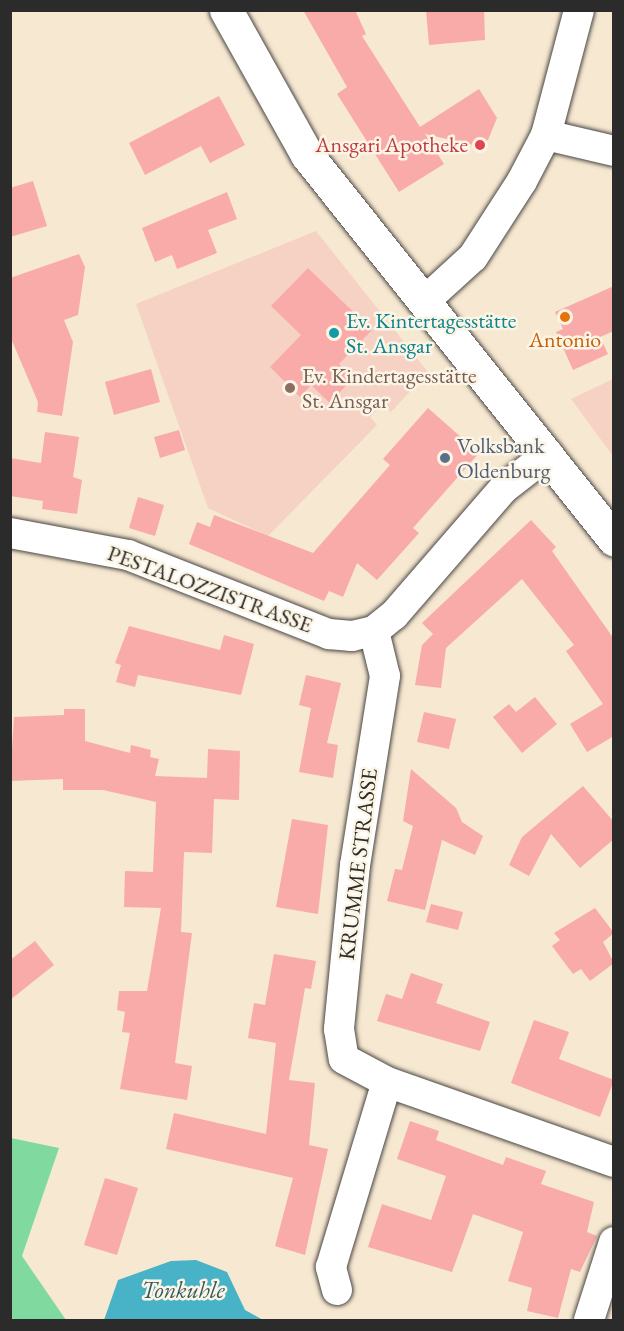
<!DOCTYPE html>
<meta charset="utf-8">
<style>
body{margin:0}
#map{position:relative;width:624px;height:1331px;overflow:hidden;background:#f7e8d1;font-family:"EB Garamond",serif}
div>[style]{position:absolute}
.built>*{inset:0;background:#f6d2c4}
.green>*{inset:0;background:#80daa0}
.water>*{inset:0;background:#48b3c6}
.building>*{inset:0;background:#f9abaa}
.roads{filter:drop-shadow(0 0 2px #4a4744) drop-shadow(0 0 2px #4a4744)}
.minor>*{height:30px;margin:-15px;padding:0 15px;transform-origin:15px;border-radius:15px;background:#fff}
.major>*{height:33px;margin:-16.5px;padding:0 16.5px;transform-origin:16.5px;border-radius:16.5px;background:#fff}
.dots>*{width:16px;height:16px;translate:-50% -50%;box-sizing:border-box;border:3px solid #fcf5e5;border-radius:50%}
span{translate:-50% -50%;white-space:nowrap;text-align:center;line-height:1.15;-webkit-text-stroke:5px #fcf5e5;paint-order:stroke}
.health-label{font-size:22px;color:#be3a42}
.right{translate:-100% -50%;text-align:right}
.culture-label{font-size:22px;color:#0d838f}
.left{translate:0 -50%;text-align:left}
.food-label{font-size:22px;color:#c56008}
.education-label{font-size:22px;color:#785e54}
.service-label{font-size:22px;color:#4e5e75}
.street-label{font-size:22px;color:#2b2b2b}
.water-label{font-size:24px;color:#355b61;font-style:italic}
.frame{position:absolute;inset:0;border:12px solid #2b2b2b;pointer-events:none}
</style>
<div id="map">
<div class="built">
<div style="clip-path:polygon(316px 231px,428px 372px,391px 412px,383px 404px,370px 417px,377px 425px,268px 536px,208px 508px,136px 304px)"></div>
<div style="clip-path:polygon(613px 379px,613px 456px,571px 399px)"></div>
</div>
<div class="green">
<div style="clip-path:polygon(11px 1138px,59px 1148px,22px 1256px,66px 1320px,11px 1320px)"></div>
</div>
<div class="water">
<div style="clip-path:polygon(196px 1260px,227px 1272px,245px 1310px,263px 1320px,104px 1320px,118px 1280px,171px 1261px)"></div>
</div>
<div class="building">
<div style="clip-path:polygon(303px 10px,355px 10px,366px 34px,362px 36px,420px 127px,479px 89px,497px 118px,488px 140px,478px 146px,425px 134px,444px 164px,399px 192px,337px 94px,347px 87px)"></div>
<div style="clip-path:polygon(426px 10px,484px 10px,485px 40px,429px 45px)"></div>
<div style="clip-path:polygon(219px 96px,245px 145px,210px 163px,201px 146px,145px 175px,129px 143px)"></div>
<div style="clip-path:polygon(33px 181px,47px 226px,10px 237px,10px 188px)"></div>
<div style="clip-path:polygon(227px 192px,237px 219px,208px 230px,217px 253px,177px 269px,172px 255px,155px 262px,142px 228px)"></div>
<div style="clip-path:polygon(79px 254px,85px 267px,78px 315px,64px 320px,73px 342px,62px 416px,37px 412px,38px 402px,10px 336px,10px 278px)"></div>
<div style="clip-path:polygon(308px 268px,372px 330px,339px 364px,353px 378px,330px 403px,311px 385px,300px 397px,270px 367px,301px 335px,271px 306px)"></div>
<div style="clip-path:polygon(614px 286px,614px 331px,600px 337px,608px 354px,573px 370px,556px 332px,563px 329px,555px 312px)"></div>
<div style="clip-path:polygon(151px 369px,160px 402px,114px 415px,105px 382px)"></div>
<div style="clip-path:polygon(428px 408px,479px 453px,413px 528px,419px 533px,377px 580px,357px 563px,343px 597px,329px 591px,324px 601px,189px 544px,197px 522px,210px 527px,214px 515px,313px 553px,390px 465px,383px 459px)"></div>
<div style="clip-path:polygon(179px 430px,185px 450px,160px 458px,154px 437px)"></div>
<div style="clip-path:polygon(45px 432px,79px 437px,73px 477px,82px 480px,77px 514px,42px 509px,43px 501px,10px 496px,10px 458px,41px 463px)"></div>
<div style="clip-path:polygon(138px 497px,164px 505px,155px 536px,129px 528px)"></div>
<div style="clip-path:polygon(531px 520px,556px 547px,552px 551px,614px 639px,614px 736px,587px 752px,570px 724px,603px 704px,566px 651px,574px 645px,522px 579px,446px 648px,441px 688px,415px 685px,422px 645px,433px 634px,422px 623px)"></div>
<div style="clip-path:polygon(129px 626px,220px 650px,224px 635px,254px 644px,241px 695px,138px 675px,135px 687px,116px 682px,121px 665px,115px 663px)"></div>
<div style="clip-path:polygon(306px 675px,341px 683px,327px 743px,338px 745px,333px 778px,299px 772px,311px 708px,299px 705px)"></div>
<div style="clip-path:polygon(535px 697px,557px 724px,522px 753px,493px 717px,509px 704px,516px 712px)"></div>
<div style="clip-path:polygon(64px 709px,85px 709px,85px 741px,130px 753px,131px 745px,151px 750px,150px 757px,159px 759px,155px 776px,207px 778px,208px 749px,240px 751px,239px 800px,214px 799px,212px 853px,184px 852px,181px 932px,192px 933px,175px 1063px,192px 1066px,187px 1100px,120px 1089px,130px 1033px,122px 1032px,125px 1012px,117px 1010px,119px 991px,147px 991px,161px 908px,124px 907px,125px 871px,153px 872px,156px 802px,103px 790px,63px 790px,63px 779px,10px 781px,14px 717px,64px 715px)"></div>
<div style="clip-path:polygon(424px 712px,456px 719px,449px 749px,417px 742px)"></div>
<div style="clip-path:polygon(411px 769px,456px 808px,462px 822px,483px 836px,475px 855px,442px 840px,425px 910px,387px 901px,395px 869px,402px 870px,413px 826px,403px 821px)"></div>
<div style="clip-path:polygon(583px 786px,614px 822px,614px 839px,580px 868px,551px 834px,529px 876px,509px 865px,522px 837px)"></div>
<div style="clip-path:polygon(292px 819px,328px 825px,318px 914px,276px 907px)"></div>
<div style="clip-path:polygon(431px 904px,463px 912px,458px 930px,426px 922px)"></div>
<div style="clip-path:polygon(595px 908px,614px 933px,603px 942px,614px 963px,590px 981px,581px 969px,573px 974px,552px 946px,560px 940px,554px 933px)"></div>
<div style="clip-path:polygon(35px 941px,54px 965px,10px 1000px,10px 960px)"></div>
<div style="clip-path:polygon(274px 954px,316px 961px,311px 989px,305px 988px,289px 1080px,315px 1083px,309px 1145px,328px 1149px,305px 1255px,275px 1246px,293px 1178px,166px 1149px,174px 1113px,266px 1134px,276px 1043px,248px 1038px,254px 1003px,265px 1005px)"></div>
<div style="clip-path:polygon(411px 973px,443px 984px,436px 1003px,490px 1022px,480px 1051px,377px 1021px,386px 994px,402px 999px)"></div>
<div style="clip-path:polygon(534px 1020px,569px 1032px,559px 1059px,614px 1080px,600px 1117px,511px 1083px)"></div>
<div style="clip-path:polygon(410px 1121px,439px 1131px,436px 1140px,503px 1165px,506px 1157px,546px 1171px,541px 1184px,594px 1202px,587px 1232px,597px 1236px,580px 1272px,571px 1269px,558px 1318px,527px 1311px,532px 1288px,508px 1281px,523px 1232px,473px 1214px,452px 1272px,368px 1247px,382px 1204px,431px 1220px,446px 1176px,397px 1159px)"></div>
<div style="clip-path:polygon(105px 1178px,138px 1188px,117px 1255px,84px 1245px)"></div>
</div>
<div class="roads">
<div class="minor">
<div style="left:546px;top:135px;width:70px;rotate:13.2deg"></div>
<div style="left:427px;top:299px;width:62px;rotate:-42.4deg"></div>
<div style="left:473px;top:257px;width:90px;rotate:-57.2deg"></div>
<div style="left:522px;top:181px;width:52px;rotate:-62.4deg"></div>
<div style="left:546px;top:135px;width:129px;rotate:-75.2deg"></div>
<div style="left:10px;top:533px;width:120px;rotate:10.6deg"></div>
<div style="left:128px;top:555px;width:216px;rotate:21.5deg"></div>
<div style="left:329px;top:634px;width:23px;rotate:5deg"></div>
<div style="left:352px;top:636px;width:23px;rotate:-13deg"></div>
<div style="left:374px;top:631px;width:26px;rotate:-39deg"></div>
<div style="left:394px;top:615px;width:167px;rotate:-49.1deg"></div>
<div style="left:503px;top:489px;width:57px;rotate:-37.9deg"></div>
<div style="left:374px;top:631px;width:46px;rotate:76.3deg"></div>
<div style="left:385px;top:676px;width:191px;rotate:99deg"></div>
<div style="left:355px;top:865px;width:165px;rotate:95.6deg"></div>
<div style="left:339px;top:1029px;width:30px;rotate:81deg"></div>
<div style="left:344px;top:1059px;width:49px;rotate:28.1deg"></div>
<div style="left:387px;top:1082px;width:241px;rotate:19.4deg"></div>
<div style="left:337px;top:1290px;width:24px;rotate:-105deg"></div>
<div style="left:331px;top:1267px;width:193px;rotate:-73.2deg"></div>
<div style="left:589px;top:1320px;width:82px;rotate:-72.2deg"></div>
</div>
<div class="major">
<div style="left:226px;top:10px;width:166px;rotate:60.8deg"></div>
<div style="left:307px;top:155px;width:492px;rotate:51.4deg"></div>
</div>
</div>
<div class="dots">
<div style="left:480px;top:145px;background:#e0444e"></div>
<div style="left:565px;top:317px;background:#e8710a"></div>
<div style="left:334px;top:333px;background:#0f9aa8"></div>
<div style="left:290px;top:388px;background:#8d6e63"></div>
<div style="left:445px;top:458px;background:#5c6f8a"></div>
</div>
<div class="health-label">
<span class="right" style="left:468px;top:145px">Ansgari Apotheke</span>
</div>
<div class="culture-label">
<span class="left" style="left:346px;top:333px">Ev. Kintertagesstätte<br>St. Ansgar</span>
</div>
<div class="food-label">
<span style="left:565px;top:340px">Antonio</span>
</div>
<div class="education-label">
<span class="left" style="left:302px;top:388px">Ev. Kindertagesstätte<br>St. Ansgar</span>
</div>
<div class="service-label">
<span class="left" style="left:457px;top:458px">Volksbank<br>Oldenburg</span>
</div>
<div class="street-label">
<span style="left:210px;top:589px;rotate:20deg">PESTALOZZISTRASSE</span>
<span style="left:358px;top:864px;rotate:-83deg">KRUMME STRASSE</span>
</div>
<div class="water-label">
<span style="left:183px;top:1290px">Tonkuhle</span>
</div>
<div class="frame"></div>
</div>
